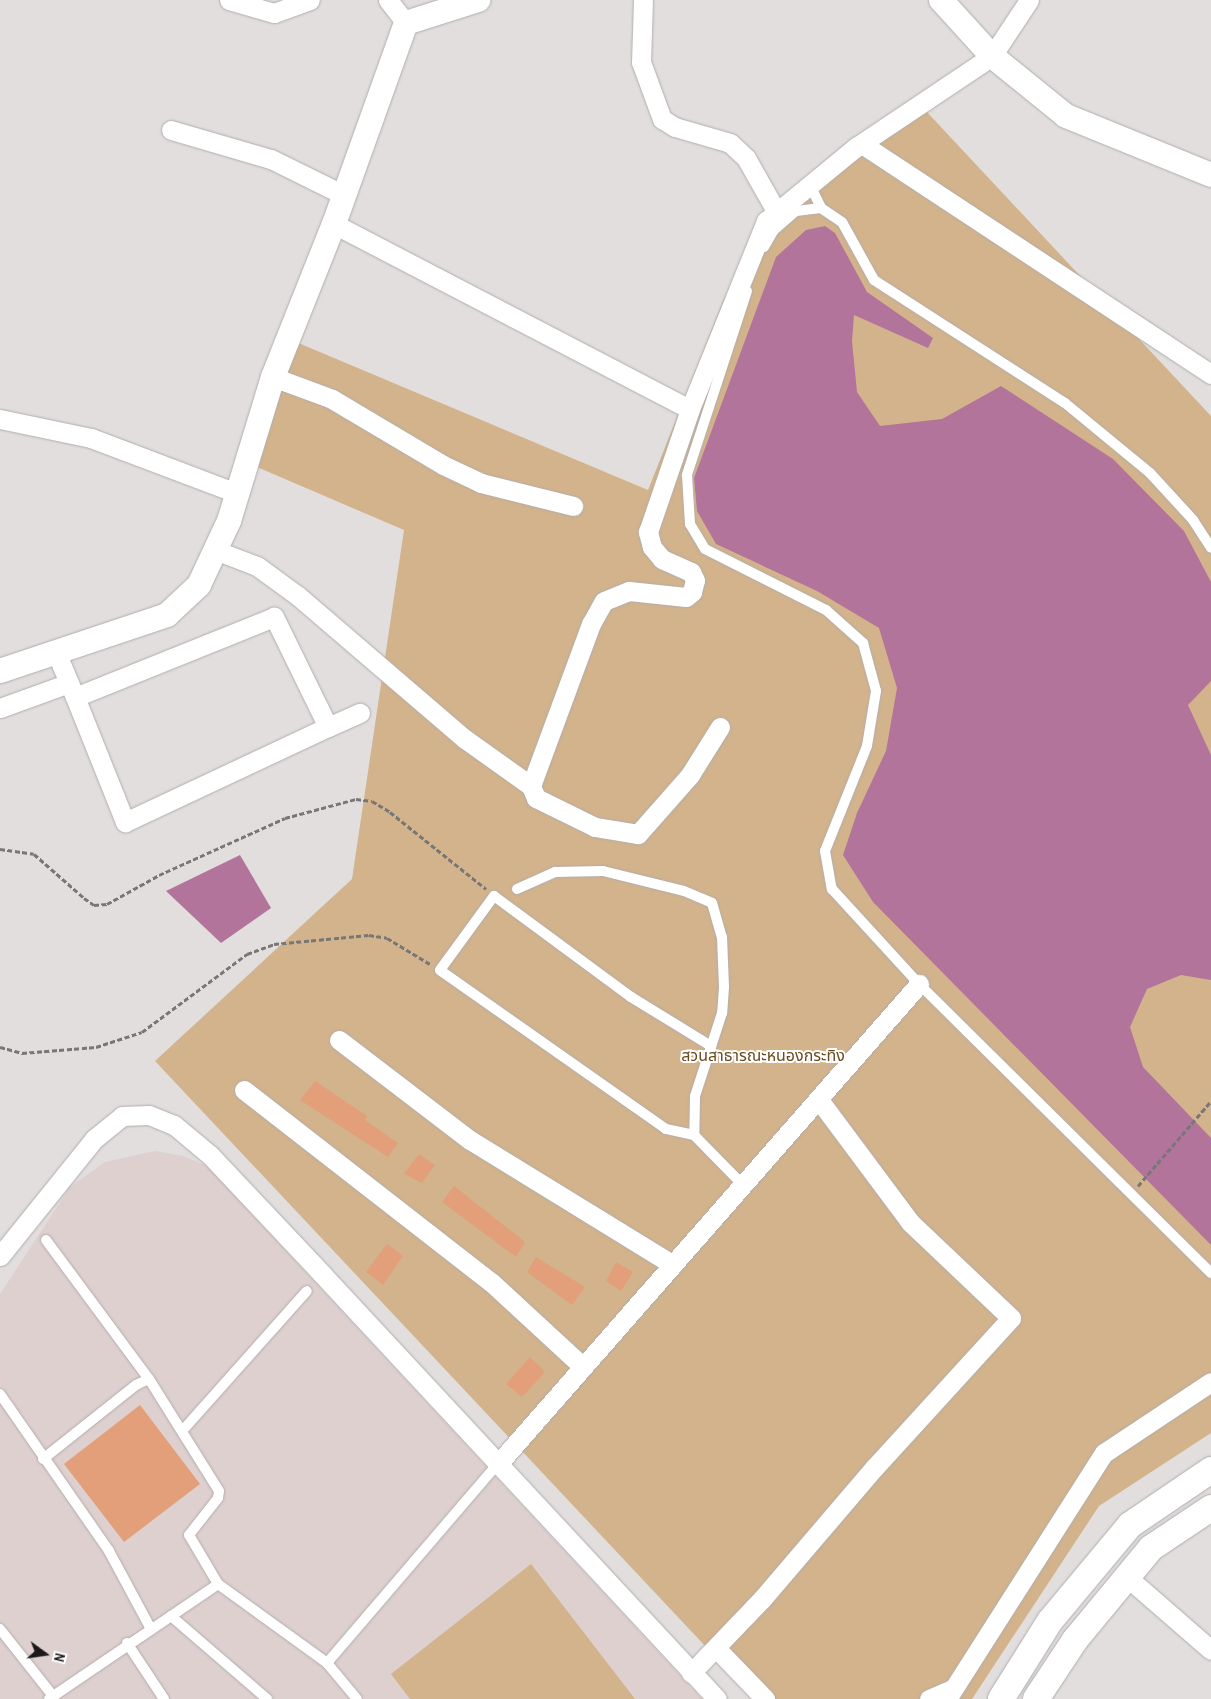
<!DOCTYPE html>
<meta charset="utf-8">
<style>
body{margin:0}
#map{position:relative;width:1211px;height:1699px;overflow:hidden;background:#e2dede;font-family:"Archivo Narrow","Noto Sans Thai",sans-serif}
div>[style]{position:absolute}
.built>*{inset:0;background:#ddd0ce}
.green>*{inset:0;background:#d3b38b}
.water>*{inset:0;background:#b3749b}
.building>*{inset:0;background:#e29f79}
.path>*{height:3px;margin-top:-1.5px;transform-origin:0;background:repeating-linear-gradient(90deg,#797676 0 5px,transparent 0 7.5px)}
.roads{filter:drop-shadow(0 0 1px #b1adad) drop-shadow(0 0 1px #b1adad)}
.service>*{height:10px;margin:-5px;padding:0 5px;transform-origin:5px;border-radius:5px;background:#fff}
.minor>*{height:19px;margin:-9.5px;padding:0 9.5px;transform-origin:9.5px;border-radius:9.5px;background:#fff}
.tertiary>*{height:24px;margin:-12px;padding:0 12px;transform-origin:12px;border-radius:12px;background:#fff}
.secondary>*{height:26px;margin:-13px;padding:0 13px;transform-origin:13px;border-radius:13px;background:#fff}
span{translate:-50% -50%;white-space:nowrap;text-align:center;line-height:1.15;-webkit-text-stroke:4px #fff;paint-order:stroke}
.park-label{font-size:16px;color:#6a4a1c}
.north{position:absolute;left:20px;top:1629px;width:50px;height:50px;-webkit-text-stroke:4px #fff;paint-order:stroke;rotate:104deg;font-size:14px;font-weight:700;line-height:20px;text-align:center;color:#1b1919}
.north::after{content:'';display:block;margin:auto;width:18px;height:22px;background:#1b1919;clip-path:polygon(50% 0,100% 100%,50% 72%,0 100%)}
</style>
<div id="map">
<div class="built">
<div style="clip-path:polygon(155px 1151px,183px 1156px,207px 1166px,702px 1699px,0 1699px,0 1294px,70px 1187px,105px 1162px)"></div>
</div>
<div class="green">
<div style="clip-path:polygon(926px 111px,1211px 416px,1211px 1433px,1099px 1506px,972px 1699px,755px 1699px,155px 1061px,352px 879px,404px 530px,252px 465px,296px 342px,648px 490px,724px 299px,780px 214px)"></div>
<div style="clip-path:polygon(531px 1564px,635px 1699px,410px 1699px,391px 1674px)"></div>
</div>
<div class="water">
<div style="clip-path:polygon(825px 226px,835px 233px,867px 292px,933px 338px,928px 348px,854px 315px,852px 341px,857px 392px,880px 426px,942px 419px,1001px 386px,1113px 459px,1184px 531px,1211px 582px,1211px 681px,1188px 705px,1211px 755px,1211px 980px,1181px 975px,1147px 989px,1130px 1027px,1143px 1067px,1211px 1138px,1211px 1245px,873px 902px,843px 855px,857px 813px,886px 751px,897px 688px,879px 628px,817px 591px,716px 544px,697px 511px,694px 478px,776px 257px,806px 230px)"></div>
<div style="clip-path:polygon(240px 855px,271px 908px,221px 943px,166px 891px)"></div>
</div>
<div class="building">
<div style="clip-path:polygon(315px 1081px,367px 1116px,365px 1120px,398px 1143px,388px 1157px,300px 1100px)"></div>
<div style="clip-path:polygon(419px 1154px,435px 1165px,422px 1183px,404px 1174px)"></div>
<div style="clip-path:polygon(454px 1186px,525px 1242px,516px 1257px,442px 1202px)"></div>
<div style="clip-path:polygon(387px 1244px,403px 1256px,383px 1285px,366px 1272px)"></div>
<div style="clip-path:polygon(536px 1257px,585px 1287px,572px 1305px,527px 1272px)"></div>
<div style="clip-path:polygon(616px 1262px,633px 1272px,621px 1291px,606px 1281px)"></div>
<div style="clip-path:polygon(530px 1357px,545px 1372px,522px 1397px,506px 1384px)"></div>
<div style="clip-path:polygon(140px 1405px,200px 1484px,124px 1542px,64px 1464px)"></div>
</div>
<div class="path">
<div style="left:0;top:849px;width:34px;rotate:8deg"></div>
<div style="left:34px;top:854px;width:67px;rotate:41.3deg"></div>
<div style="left:84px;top:898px;width:12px;rotate:35deg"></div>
<div style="left:94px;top:905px;width:13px;rotate:-4deg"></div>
<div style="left:107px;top:904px;width:60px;rotate:-29.1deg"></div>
<div style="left:159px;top:875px;width:138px;rotate:-24.3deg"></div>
<div style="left:285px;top:818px;width:73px;rotate:-15deg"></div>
<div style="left:356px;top:799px;width:16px;rotate:7deg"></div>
<div style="left:372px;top:801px;width:21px;rotate:31deg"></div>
<div style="left:390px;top:812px;width:123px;rotate:38.7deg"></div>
<div style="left:0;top:1047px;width:23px;rotate:15deg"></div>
<div style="left:22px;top:1053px;width:74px;rotate:-4.6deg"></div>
<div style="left:96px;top:1047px;width:48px;rotate:-18.1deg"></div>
<div style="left:142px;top:1032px;width:131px;rotate:-36.6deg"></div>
<div style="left:247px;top:954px;width:29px;rotate:-20deg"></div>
<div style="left:274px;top:944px;width:95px;rotate:-5.4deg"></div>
<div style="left:369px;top:935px;width:18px;rotate:9deg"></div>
<div style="left:387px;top:938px;width:50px;rotate:31.2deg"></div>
<div style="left:1138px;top:1186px;width:112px;rotate:-49.3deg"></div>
</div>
<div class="roads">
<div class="service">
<div style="left:809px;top:183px;width:28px;rotate:64deg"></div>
<div style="left:764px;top:247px;width:20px;rotate:-60deg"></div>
<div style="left:774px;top:230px;width:29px;rotate:-41deg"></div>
<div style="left:796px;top:211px;width:25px;rotate:-7deg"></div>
<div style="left:821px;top:208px;width:25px;rotate:34deg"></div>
<div style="left:842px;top:222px;width:66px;rotate:61.1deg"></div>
<div style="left:874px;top:280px;width:227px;rotate:32.8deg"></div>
<div style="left:1065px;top:403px;width:110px;rotate:39.5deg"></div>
<div style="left:1150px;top:473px;width:64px;rotate:47.5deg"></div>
<div style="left:1193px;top:520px;width:33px;rotate:57deg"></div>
<div style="left:747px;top:291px;width:194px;rotate:108.1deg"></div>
<div style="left:687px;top:475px;width:49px;rotate:86.5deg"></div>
<div style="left:690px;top:524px;width:29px;rotate:59deg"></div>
<div style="left:705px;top:549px;width:136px;rotate:26.8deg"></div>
<div style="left:826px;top:610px;width:50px;rotate:41.7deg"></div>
<div style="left:863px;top:643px;width:50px;rotate:74.8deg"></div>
<div style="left:876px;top:691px;width:56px;rotate:99.3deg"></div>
<div style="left:867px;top:746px;width:113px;rotate:111.8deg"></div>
<div style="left:825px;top:851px;width:39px;rotate:80deg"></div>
<div style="left:832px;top:889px;width:129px;rotate:47.5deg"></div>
<div style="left:919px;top:984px;width:411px;rotate:44.7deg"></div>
<div style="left:517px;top:889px;width:42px;rotate:-24.1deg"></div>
<div style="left:555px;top:872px;width:48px;rotate:-1.2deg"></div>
<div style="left:603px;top:871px;width:83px;rotate:13.9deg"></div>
<div style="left:684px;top:891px;width:30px;rotate:23deg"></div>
<div style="left:712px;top:903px;width:35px;rotate:74deg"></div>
<div style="left:722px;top:937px;width:50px;rotate:87.7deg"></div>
<div style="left:724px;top:987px;width:26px;rotate:94deg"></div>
<div style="left:722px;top:1013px;width:87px;rotate:108deg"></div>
<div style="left:695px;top:1096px;width:39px;rotate:91deg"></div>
<div style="left:694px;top:1135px;width:71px;rotate:45.6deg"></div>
<div style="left:694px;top:1135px;width:29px;rotate:-168deg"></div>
<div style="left:666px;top:1129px;width:276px;rotate:-144.9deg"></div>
<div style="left:440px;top:970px;width:92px;rotate:-53.9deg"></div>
<div style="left:494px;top:896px;width:170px;rotate:36.4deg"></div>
<div style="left:631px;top:997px;width:94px;rotate:31.5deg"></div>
<div style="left:46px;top:1240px;width:173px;rotate:53.5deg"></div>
<div style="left:0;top:1394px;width:191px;rotate:55.2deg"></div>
<div style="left:109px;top:1551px;width:89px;rotate:61.7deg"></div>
<div style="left:183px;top:1430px;width:186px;rotate:-48.3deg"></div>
<div style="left:43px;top:1459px;width:119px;rotate:-38.5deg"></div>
<div style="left:136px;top:1385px;width:14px;rotate:-25deg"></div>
<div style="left:149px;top:1379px;width:132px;rotate:58deg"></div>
<div style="left:219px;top:1491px;width:7px;rotate:98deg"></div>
<div style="left:218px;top:1498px;width:47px;rotate:128.1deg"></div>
<div style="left:189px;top:1535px;width:57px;rotate:59.4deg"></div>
<div style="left:171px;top:1616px;width:127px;rotate:40.8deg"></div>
<div style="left:0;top:1629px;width:85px;rotate:51.7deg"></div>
<div style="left:127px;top:1643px;width:67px;rotate:56.5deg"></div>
<div style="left:327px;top:1663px;width:261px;rotate:-49.4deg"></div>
<div style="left:49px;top:1699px;width:204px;rotate:-34.2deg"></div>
<div style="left:218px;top:1584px;width:135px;rotate:35.9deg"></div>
<div style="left:327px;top:1663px;width:47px;rotate:50.2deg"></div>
</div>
<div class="minor">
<div style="left:229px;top:0;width:47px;rotate:16.1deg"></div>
<div style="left:274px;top:13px;width:38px;rotate:-20deg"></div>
<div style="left:388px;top:0;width:29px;rotate:52deg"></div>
<div style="left:643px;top:0;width:62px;rotate:91.8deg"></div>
<div style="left:641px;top:62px;width:61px;rotate:69.8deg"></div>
<div style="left:662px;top:119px;width:15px;rotate:32deg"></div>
<div style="left:675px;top:127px;width:57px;rotate:16.2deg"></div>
<div style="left:730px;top:143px;width:22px;rotate:43deg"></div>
<div style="left:746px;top:158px;width:61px;rotate:60.5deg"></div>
<div style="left:171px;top:130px;width:104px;rotate:16.2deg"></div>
<div style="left:271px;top:159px;width:81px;rotate:26.3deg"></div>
<div style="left:862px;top:144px;width:418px;rotate:33.4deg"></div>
<div style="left:334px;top:224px;width:401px;rotate:27.5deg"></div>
<div style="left:273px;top:377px;width:63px;rotate:20.4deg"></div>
<div style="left:332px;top:399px;width:129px;rotate:30.7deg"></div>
<div style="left:443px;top:465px;width:42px;rotate:25.3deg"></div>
<div style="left:481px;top:483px;width:95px;rotate:14deg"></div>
<div style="left:0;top:419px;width:93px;rotate:11.8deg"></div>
<div style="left:91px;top:438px;width:158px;rotate:20.7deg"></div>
<div style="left:215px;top:550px;width:45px;rotate:20.9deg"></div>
<div style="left:257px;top:566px;width:51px;rotate:36.2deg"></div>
<div style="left:298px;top:596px;width:220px;rotate:40.6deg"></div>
<div style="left:465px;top:739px;width:81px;rotate:35.5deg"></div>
<div style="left:56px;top:652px;width:49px;rotate:67.1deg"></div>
<div style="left:75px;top:697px;width:135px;rotate:68.2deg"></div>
<div style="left:125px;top:822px;width:224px;rotate:-25.1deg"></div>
<div style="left:328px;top:727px;width:123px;rotate:-116.1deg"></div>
<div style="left:274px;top:617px;width:214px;rotate:158.1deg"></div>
<div style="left:0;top:708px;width:73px;rotate:-19.9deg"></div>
<div style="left:328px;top:727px;width:35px;rotate:-24deg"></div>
<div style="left:720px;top:727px;width:57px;rotate:122deg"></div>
<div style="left:690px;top:775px;width:79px;rotate:131.4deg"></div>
<div style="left:638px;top:834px;width:44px;rotate:-170.8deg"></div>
<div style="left:595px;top:827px;width:66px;rotate:-153.8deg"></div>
<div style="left:536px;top:798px;width:13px;rotate:-113deg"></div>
<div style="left:531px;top:786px;width:173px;rotate:-69.7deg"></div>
<div style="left:591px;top:624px;width:26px;rotate:-61deg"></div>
<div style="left:604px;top:601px;width:27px;rotate:-22deg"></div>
<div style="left:629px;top:591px;width:57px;rotate:6deg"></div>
<div style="left:686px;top:597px;width:8px;rotate:-40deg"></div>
<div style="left:692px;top:592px;width:12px;rotate:-76deg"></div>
<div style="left:695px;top:580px;width:9px;rotate:-117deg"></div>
<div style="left:691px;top:572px;width:32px;rotate:-156deg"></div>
<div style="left:662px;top:559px;width:16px;rotate:-130deg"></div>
<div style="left:652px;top:547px;width:16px;rotate:-105deg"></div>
<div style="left:648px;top:532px;width:130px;rotate:-71.1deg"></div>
<div style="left:690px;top:409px;width:203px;rotate:-68deg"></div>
<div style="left:766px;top:221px;width:117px;rotate:-39.4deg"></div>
<div style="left:856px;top:147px;width:164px;rotate:-33.8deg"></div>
<div style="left:992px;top:56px;width:67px;rotate:-56.5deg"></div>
<div style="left:339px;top:1040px;width:165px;rotate:37.4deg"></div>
<div style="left:470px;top:1140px;width:238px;rotate:31.6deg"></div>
<div style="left:244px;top:1090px;width:313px;rotate:37.9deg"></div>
<div style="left:491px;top:1282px;width:125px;rotate:42.7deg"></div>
<div style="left:0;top:1256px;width:150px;rotate:-51.2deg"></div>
<div style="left:94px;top:1139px;width:36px;rotate:-39deg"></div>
<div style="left:122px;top:1116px;width:27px;rotate:-2deg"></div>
<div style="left:149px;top:1115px;width:27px;rotate:22deg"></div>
<div style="left:174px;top:1125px;width:47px;rotate:39.8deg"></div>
<div style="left:210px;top:1155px;width:163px;rotate:46.7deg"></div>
<div style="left:322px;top:1274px;width:580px;rotate:47.1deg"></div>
<div style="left:497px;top:1465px;width:640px;rotate:-48.74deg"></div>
<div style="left:1127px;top:1577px;width:111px;rotate:41deg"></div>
<div style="left:716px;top:1648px;width:71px;rotate:46.1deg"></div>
<div style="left:691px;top:1673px;width:103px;rotate:-46.2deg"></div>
<div style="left:762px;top:1599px;width:172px;rotate:-49.5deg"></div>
<div style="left:874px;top:1468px;width:203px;rotate:-47.6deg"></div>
<div style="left:1011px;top:1318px;width:139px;rotate:-136.5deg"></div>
<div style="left:910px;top:1222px;width:152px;rotate:-126.7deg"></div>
<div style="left:929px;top:1699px;width:26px;rotate:-23deg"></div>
<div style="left:947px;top:1699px;width:292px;rotate:-57.5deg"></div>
<div style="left:1104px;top:1453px;width:128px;rotate:-33.6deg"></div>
</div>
<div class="tertiary">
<div style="left:941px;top:0;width:76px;rotate:47.7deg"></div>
<div style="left:992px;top:56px;width:95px;rotate:39deg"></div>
<div style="left:1066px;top:116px;width:157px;rotate:22.1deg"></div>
<div style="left:0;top:671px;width:176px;rotate:-18.5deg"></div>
<div style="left:167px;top:615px;width:44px;rotate:-43.2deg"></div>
<div style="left:199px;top:585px;width:71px;rotate:-64.9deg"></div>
<div style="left:229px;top:521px;width:151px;rotate:-73deg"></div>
<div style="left:273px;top:377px;width:165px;rotate:-68.3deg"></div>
<div style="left:334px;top:224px;width:214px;rotate:-70.3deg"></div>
<div style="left:406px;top:23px;width:76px;rotate:-17.7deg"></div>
</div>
<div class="secondary">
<div style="left:1001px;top:1699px;width:92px;rotate:-57.9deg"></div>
<div style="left:1050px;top:1621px;width:125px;rotate:-50.2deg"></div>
<div style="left:1130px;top:1525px;width:98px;rotate:-34.2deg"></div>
<div style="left:1036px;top:1699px;width:71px;rotate:-56.5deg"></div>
<div style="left:1075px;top:1640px;width:119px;rotate:-50.4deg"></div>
<div style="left:1151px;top:1548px;width:72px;rotate:-33.7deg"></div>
</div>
</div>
<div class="park-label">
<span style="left:763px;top:1055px">สวนสาธารณะหนองกระทิง</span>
</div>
<div class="north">N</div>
</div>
